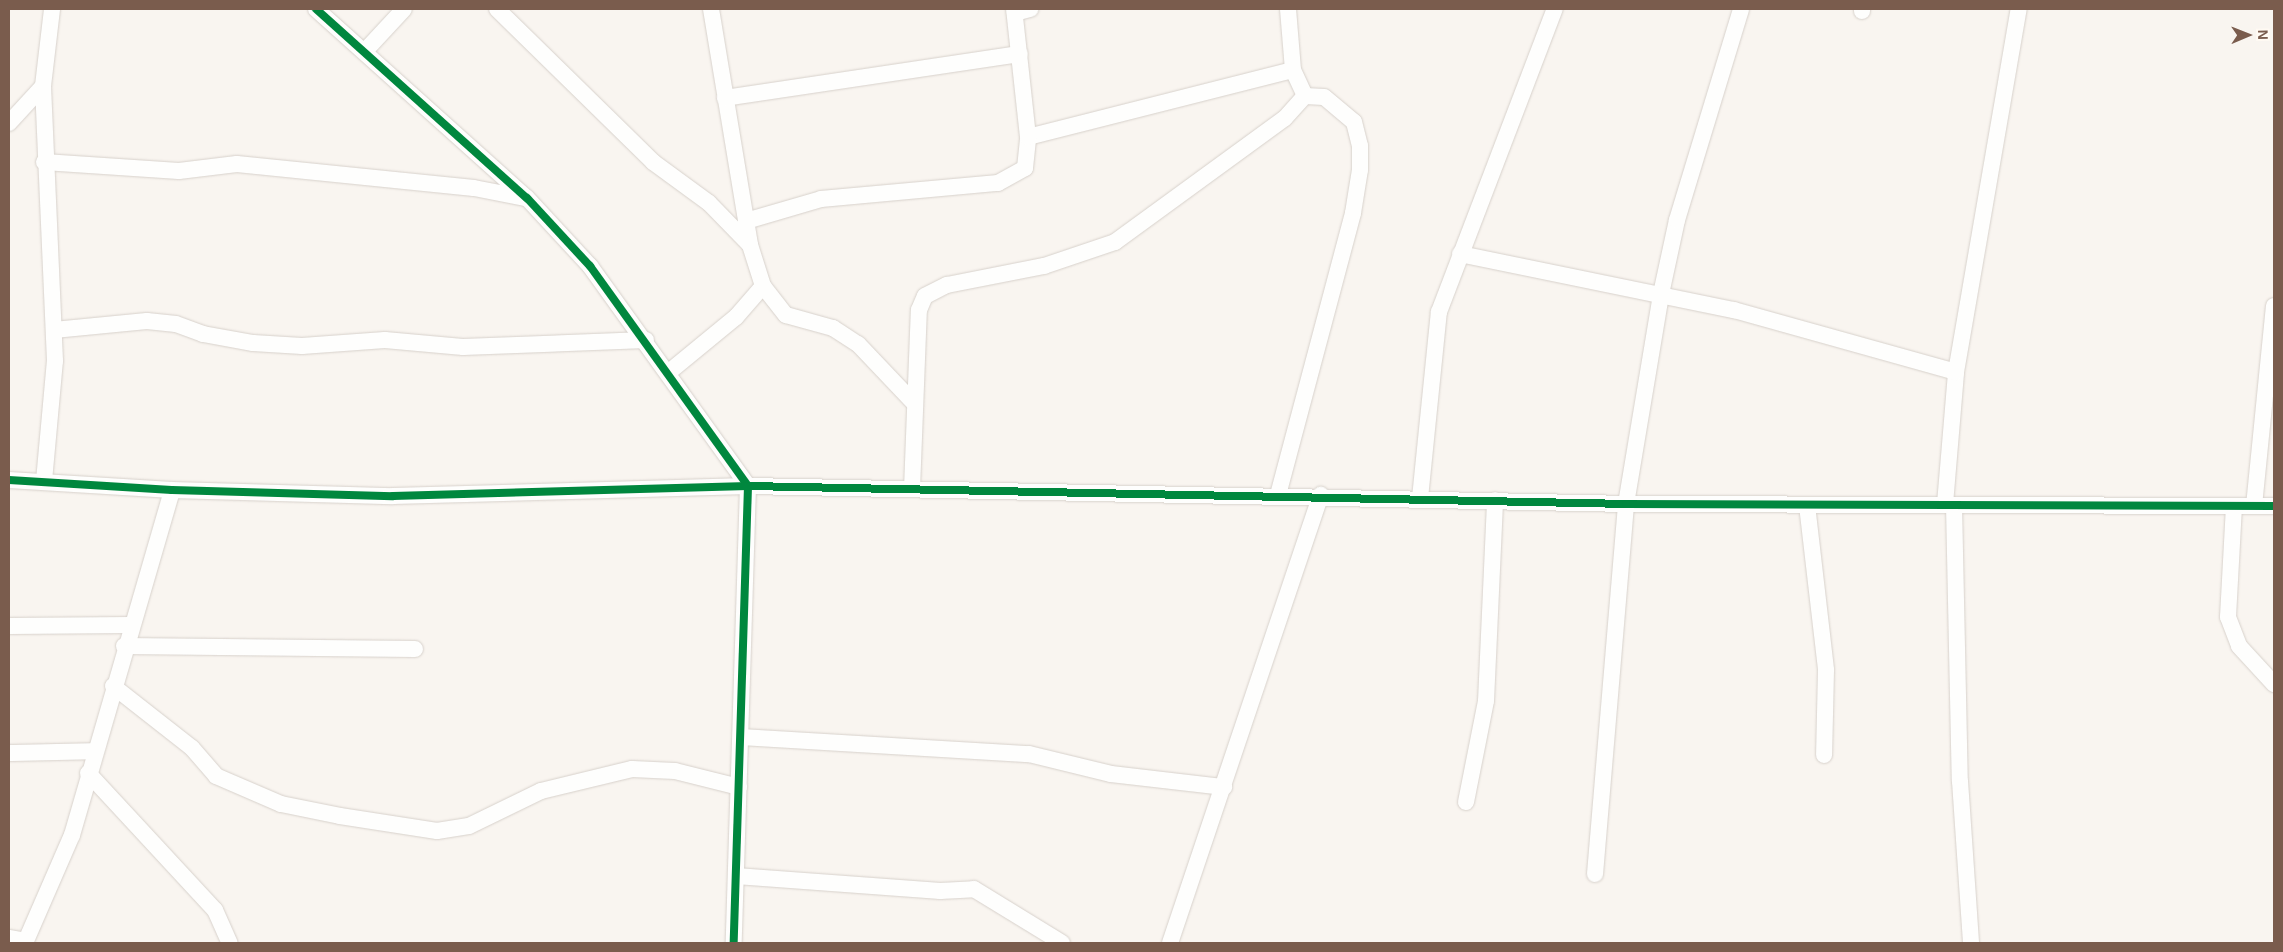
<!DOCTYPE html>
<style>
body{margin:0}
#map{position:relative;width:2283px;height:952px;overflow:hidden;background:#f9f5f0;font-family:Arial,sans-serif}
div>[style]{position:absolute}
.roads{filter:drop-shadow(0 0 1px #d7d1cb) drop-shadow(0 0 1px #d7d1cb)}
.minor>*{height:16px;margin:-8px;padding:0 8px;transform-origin:8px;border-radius:8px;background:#fefefd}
.cycleway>*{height:8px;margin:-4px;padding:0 4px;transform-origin:4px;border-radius:4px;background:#00873e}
span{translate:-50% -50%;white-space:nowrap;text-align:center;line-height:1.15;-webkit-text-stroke:4.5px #fffaf3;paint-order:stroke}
.frame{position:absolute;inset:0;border:10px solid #7a5c4d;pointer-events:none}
.north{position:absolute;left:2223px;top:10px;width:50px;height:50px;-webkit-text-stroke:4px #fffaf3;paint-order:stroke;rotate:89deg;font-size:14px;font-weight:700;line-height:20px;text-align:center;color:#7a5c4d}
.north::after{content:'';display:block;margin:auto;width:18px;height:22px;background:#7a5c4d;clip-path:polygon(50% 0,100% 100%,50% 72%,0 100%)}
</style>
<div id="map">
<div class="roads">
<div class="minor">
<div style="left:316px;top:9px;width:283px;rotate:41.9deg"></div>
<div style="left:527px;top:198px;width:93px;rotate:47.2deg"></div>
<div style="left:590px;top:266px;width:271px;rotate:54.3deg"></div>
<div style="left:748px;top:486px;width:457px;rotate:91.8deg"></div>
<div style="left:497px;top:9px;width:219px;rotate:44.4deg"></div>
<div style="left:653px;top:162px;width:69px;rotate:36.2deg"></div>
<div style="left:709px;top:203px;width:59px;rotate:45.7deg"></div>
<div style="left:711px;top:9px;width:239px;rotate:80.6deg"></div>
<div style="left:750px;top:245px;width:43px;rotate:72.4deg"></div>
<div style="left:763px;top:286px;width:37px;rotate:52deg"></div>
<div style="left:786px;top:315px;width:49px;rotate:15.5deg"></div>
<div style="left:833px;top:328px;width:30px;rotate:33deg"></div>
<div style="left:858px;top:344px;width:80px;rotate:46.5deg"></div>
<div style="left:1288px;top:9px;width:61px;rotate:85.3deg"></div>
<div style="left:1862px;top:11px;width:2px;rotate:-90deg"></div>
<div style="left:1015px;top:13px;width:16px;rotate:-15deg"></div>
<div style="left:365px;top:51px;width:57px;rotate:-47.1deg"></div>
<div style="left:725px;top:98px;width:298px;rotate:-8.5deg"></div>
<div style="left:9px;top:123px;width:50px;rotate:-47.4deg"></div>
<div style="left:1028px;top:137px;width:273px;rotate:-14.2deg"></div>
<div style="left:1293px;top:70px;width:29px;rotate:65deg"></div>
<div style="left:44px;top:162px;width:135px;rotate:3.8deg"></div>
<div style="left:179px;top:171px;width:58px;rotate:-6.9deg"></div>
<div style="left:237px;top:164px;width:238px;rotate:5.8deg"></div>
<div style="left:474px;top:188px;width:53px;rotate:10.9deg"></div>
<div style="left:746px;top:221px;width:78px;rotate:-16.3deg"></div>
<div style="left:821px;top:199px;width:178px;rotate:-5.2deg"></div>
<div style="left:998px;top:183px;width:31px;rotate:-29deg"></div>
<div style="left:1025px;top:168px;width:31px;rotate:-84deg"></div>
<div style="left:1028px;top:137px;width:129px;rotate:-96.2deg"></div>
<div style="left:1460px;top:254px;width:280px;rotate:11.6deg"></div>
<div style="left:1734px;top:310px;width:230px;rotate:15.6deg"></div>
<div style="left:54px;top:330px;width:93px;rotate:-5.5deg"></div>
<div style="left:147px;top:321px;width:29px;rotate:6deg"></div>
<div style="left:176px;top:324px;width:29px;rotate:20deg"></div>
<div style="left:203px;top:334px;width:51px;rotate:10.2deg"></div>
<div style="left:253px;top:343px;width:49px;rotate:3.5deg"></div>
<div style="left:302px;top:346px;width:83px;rotate:-4.1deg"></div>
<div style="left:385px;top:340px;width:78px;rotate:5.1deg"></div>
<div style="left:463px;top:347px;width:183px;rotate:-2.2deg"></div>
<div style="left:669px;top:372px;width:87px;rotate:-39.4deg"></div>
<div style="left:736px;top:317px;width:41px;rotate:-48.9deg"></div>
<div style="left:9px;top:480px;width:163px;rotate:3.5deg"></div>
<div style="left:172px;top:490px;width:221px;rotate:1.6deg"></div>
<div style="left:393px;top:496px;width:355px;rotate:-1.6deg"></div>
<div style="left:748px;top:486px;width:878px;rotate:1.17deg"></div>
<div style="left:1626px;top:504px;width:648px;rotate:0.18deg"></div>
<div style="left:44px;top:481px;width:121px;rotate:-84.8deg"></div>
<div style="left:55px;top:361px;width:275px;rotate:-92.5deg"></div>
<div style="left:43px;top:86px;width:78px;rotate:-83.3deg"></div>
<div style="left:912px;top:489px;width:179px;rotate:-87.8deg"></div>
<div style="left:919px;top:310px;width:15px;rotate:-67deg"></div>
<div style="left:925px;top:296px;width:25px;rotate:-27deg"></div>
<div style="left:947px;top:285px;width:99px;rotate:-11.1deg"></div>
<div style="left:1044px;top:266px;width:75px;rotate:-18.7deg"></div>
<div style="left:1115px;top:242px;width:210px;rotate:-36.1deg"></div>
<div style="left:1285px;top:118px;width:30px;rotate:-48deg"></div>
<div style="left:1278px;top:495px;width:292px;rotate:-75.1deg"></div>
<div style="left:1353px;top:213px;width:44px;rotate:-80.8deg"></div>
<div style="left:1360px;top:170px;width:24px;rotate:-90deg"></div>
<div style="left:1360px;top:146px;width:25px;rotate:-104deg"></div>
<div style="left:1354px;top:122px;width:39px;rotate:-140deg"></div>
<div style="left:1324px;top:97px;width:19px;rotate:-177deg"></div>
<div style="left:1420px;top:498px;width:187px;rotate:-84.2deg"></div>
<div style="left:1439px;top:312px;width:324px;rotate:-69.1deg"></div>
<div style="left:1945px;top:504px;width:132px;rotate:-85.2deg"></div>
<div style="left:1956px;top:372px;width:368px;rotate:-80.2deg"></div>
<div style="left:1807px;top:505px;width:166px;rotate:83.4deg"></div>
<div style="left:1826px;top:670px;width:85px;rotate:91.3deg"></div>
<div style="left:1954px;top:505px;width:276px;rotate:88.8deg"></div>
<div style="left:1960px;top:781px;width:162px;rotate:86.1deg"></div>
<div style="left:2234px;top:506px;width:111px;rotate:93.1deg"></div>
<div style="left:2228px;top:617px;width:31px;rotate:69deg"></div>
<div style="left:2239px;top:646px;width:52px;rotate:47.4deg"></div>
<div style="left:2254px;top:506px;width:201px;rotate:-84.3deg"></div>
<div style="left:9px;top:626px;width:122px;rotate:-0.5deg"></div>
<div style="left:124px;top:646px;width:291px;rotate:0.6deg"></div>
<div style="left:113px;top:686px;width:100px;rotate:38.1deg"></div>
<div style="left:192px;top:748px;width:37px;rotate:49deg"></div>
<div style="left:216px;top:776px;width:71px;rotate:23.3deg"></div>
<div style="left:281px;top:804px;width:60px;rotate:11.5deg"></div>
<div style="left:340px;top:816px;width:98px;rotate:8.8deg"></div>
<div style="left:437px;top:831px;width:32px;rotate:-9deg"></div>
<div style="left:469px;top:826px;width:80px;rotate:-25.9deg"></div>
<div style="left:541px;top:791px;width:94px;rotate:-13.6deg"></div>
<div style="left:632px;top:769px;width:43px;rotate:2.7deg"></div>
<div style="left:675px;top:771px;width:66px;rotate:14deg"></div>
<div style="left:741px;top:737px;width:289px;rotate:3.4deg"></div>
<div style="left:1029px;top:754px;width:84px;rotate:13.7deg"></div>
<div style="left:1111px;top:774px;width:114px;rotate:6.6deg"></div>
<div style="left:9px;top:753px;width:85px;rotate:-1.3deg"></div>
<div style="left:88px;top:773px;width:187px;rotate:47.2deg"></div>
<div style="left:215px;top:910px;width:36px;rotate:66deg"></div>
<div style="left:1466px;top:802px;width:103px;rotate:-78.8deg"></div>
<div style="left:1486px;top:701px;width:201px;rotate:-87.4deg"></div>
<div style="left:1595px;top:874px;width:371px;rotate:-85.2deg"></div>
<div style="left:1626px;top:504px;width:213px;rotate:-80.5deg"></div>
<div style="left:1661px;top:294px;width:76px;rotate:-77.8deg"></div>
<div style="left:1677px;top:220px;width:220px;rotate:-73.1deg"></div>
<div style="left:736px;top:876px;width:205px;rotate:4.2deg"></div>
<div style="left:940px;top:891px;width:34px;rotate:-3deg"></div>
<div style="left:974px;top:889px;width:103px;rotate:31.5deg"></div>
<div style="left:9px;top:938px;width:17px;rotate:10deg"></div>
<div style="left:25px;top:943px;width:118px;rotate:-66.5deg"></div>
<div style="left:72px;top:835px;width:359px;rotate:-73.8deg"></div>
<div style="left:1170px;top:943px;width:473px;rotate:-71.4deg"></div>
</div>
</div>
<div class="cycleway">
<div style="left:316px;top:9px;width:283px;rotate:41.9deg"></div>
<div style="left:527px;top:198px;width:93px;rotate:47.2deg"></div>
<div style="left:590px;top:266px;width:271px;rotate:54.3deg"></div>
<div style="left:748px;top:486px;width:457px;rotate:91.8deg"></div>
<div style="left:9px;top:480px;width:163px;rotate:3.5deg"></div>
<div style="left:172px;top:490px;width:221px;rotate:1.6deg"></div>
<div style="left:393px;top:496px;width:355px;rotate:-1.6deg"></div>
<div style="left:748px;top:486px;width:878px;rotate:1.17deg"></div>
<div style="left:1626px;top:504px;width:648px;rotate:0.18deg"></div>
</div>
<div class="frame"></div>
<div class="north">N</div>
</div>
